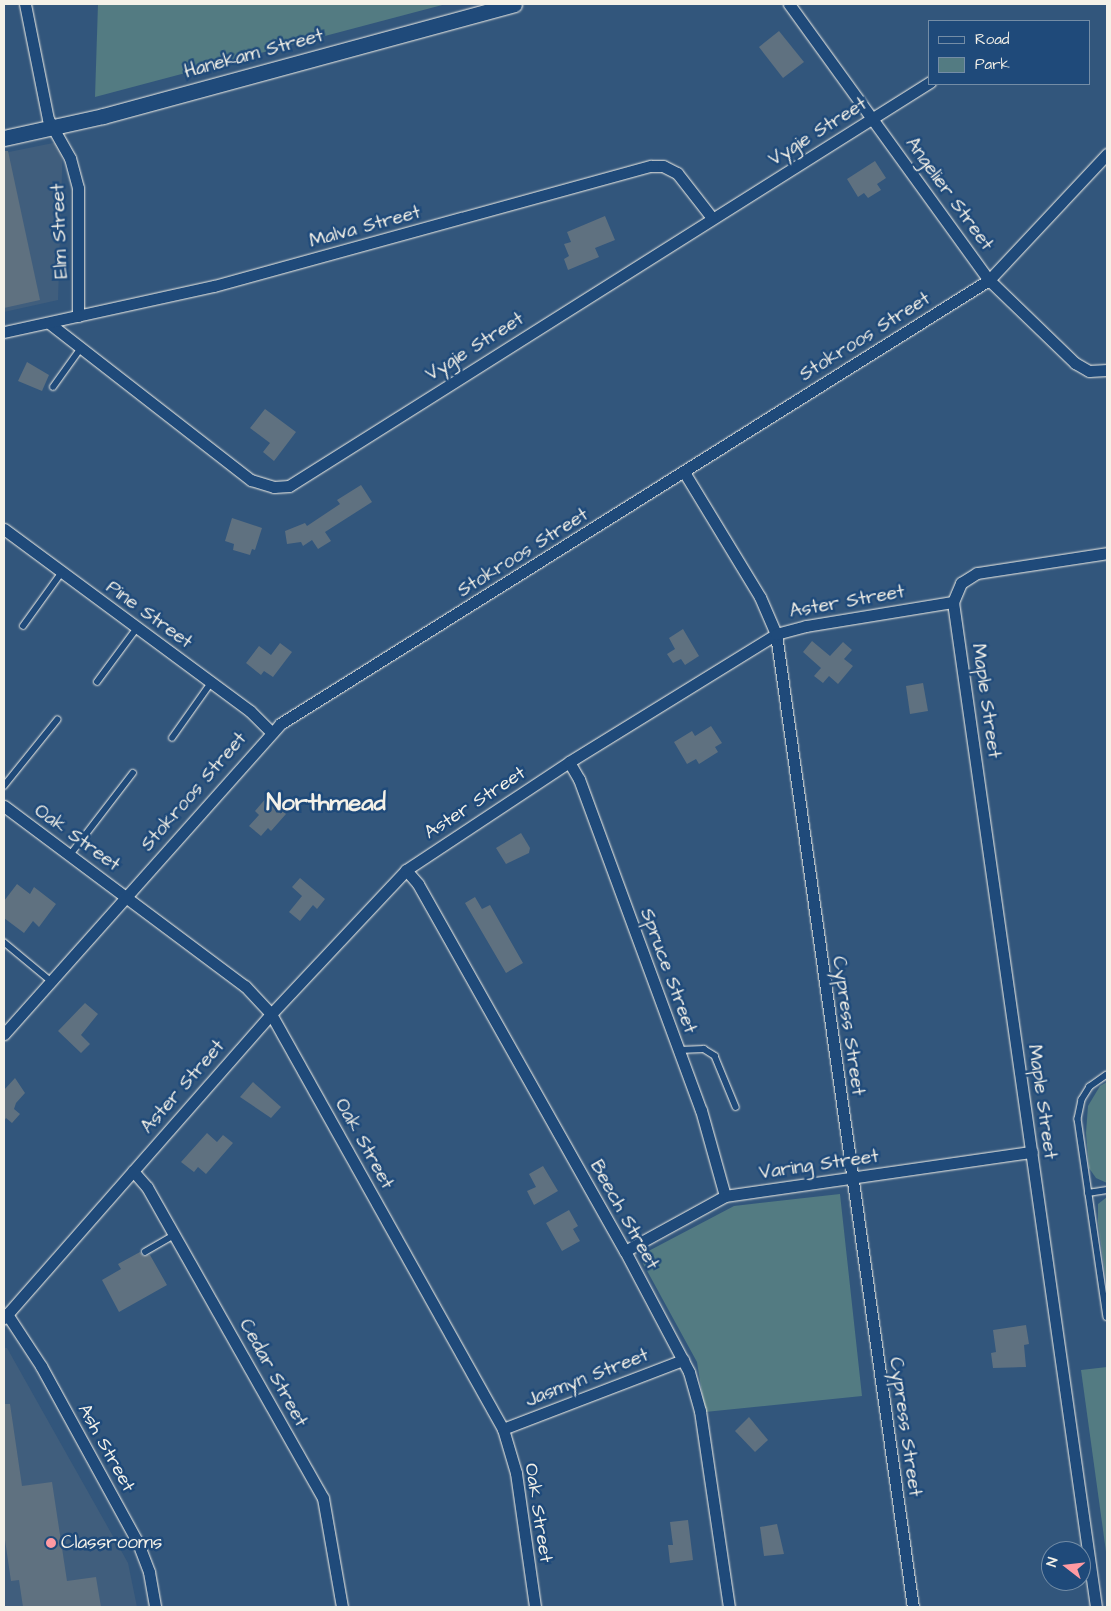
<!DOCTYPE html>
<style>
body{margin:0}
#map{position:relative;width:1111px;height:1611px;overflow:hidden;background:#32567c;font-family:"Architects Daughter",sans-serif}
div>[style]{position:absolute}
.built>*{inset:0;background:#405e7d}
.green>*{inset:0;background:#537b82}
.building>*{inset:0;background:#5f7180}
.roads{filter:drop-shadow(0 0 1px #f4f1e8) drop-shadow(0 0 1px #f4f1e8)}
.lane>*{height:5.5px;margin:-2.75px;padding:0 2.75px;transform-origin:2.75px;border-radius:2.75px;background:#1f4a7a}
.street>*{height:11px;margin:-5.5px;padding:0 5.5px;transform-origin:5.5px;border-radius:5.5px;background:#1f4a7a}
.secondary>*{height:15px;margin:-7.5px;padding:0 7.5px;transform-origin:7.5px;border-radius:7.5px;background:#1f4a7a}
.dots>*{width:14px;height:14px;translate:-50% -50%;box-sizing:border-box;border:2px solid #1f4a7a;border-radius:50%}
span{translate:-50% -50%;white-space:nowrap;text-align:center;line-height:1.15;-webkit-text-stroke:5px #1f4a7a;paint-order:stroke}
.street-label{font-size:19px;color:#f4f1e8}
.poi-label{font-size:19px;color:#f4f1e8}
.left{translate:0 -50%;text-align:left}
.district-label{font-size:24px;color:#f4f1e8;font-weight:700}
.frame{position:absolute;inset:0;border:5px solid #f4f1e8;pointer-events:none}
.legend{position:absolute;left:928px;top:20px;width:162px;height:65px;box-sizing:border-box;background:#1f4a7a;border:1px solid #748da6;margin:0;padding:6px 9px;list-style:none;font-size:15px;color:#f4f1e8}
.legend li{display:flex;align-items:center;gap:10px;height:25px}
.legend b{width:25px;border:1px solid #748da6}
.north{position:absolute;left:1041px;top:1541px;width:50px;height:50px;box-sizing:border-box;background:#1f4a7a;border:1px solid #748da6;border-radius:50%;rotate:286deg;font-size:14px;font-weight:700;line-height:20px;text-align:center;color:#f4f1e8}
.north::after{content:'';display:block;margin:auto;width:18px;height:22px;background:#ff9aa2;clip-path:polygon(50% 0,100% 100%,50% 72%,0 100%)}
</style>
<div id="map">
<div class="built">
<div style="clip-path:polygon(63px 141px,58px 300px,4px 312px,4px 153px)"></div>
<div style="clip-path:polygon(4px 1348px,7px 1348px,128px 1563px,137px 1607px,4px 1607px)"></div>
</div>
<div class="green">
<div style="clip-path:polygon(98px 4px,446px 4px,95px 97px)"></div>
<div style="clip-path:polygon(1107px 1082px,1107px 1183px,1096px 1178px,1089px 1168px,1086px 1133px,1088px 1106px,1100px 1086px)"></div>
<div style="clip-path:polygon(840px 1194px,862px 1396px,705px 1412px,697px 1362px,639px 1256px,734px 1206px)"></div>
<div style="clip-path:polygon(1107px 1197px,1107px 1288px,1098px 1223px,1098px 1204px)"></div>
<div style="clip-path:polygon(1107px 1367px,1107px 1559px,1081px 1370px)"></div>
</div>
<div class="building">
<div style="clip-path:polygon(779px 31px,804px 62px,783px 78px,759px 47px)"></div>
<div style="clip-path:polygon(4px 151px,8px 151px,40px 300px,4px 308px)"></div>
<div style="clip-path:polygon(875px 161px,886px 178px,877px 184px,881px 190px,868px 198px,864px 193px,858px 197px,847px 179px)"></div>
<div style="clip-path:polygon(605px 216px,615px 240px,595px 248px,599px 257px,568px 270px,564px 259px,569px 256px,564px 244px,571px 242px,567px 232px)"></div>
<div style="clip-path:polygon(27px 362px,49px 375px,42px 391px,18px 381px)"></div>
<div style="clip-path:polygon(265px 409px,296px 432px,274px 461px,263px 452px,270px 443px,250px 428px)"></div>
<div style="clip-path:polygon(361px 485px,372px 502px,325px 532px,331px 541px,318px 549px,312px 540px,303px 546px,301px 542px,287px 544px,285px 531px,305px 523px,307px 526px,340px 504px,337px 500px)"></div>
<div style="clip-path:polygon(232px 518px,262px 528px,255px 550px,252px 549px,250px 555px,233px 550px,234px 544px,225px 541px)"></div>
<div style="clip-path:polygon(683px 629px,699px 656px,685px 665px,681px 659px,673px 663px,667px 654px,675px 649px,669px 638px)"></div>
<div style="clip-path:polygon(812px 641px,830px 656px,843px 642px,852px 650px,844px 659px,853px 666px,838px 684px,829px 676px,823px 683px,814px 676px,821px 668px,803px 652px)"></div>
<div style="clip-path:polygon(280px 643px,292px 652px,273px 677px,264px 671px,261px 675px,246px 663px,259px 646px,271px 655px)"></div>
<div style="clip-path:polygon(923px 683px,928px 711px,910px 714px,906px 686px)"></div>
<div style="clip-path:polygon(711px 726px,722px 743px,715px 747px,718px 752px,699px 764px,696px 759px,687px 764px,674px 742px,692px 731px,695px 736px)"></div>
<div style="clip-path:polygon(267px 797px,286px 814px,271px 831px,268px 828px,261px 836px,249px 826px,259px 815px,255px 811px)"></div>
<div style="clip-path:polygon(521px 833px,530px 848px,529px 853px,506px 864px,496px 848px)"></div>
<div style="clip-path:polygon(300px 878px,325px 899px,317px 909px,313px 905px,300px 921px,289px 912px,302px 896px,292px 887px)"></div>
<div style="clip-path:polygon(17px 884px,30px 894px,34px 887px,56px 904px,39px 927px,33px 921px,24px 933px,4px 918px,4px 901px)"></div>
<div style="clip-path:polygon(475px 897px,482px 909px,490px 905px,523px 963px,506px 973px,465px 903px)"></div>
<div style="clip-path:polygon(85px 1003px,98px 1014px,81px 1035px,90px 1044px,81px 1053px,58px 1031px)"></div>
<div style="clip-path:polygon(15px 1078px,25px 1093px,16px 1103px,14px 1109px,20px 1114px,12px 1123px,6px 1118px,4px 1121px,4px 1090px)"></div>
<div style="clip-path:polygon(253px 1082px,281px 1107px,271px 1118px,240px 1097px)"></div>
<div style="clip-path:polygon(207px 1133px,217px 1142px,223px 1135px,233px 1143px,206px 1174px,198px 1167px,194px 1172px,181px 1162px)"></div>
<div style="clip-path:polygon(543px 1166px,558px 1191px,534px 1205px,527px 1191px,536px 1187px,529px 1174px)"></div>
<div style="clip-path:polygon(569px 1210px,578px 1226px,573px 1229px,580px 1241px,562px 1251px,546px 1223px)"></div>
<div style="clip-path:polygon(140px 1252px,143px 1256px,150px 1255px,167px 1285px,119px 1312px,102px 1280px,121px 1269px,118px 1264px)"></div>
<div style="clip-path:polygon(1026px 1325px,1029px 1344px,1024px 1345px,1026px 1367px,993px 1368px,991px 1353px,996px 1352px,993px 1330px)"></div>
<div style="clip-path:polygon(4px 1404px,10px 1404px,22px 1486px,52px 1482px,67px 1581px,96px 1577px,101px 1607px,23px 1607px,19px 1580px,11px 1581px,4px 1533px)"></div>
<div style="clip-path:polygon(749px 1417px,768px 1440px,755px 1452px,735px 1431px)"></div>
<div style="clip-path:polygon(688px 1520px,693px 1560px,670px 1563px,668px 1545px,673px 1545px,670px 1522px)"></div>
<div style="clip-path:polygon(777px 1524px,784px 1554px,764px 1556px,760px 1527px)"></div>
</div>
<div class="roads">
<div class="lane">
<div style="left:53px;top:387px;width:48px;rotate:-54.3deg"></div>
<div style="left:23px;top:626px;width:67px;rotate:-54.2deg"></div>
<div style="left:97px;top:682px;width:67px;rotate:-53.5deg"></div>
<div style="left:172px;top:738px;width:67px;rotate:-54.7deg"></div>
<div style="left:4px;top:786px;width:85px;rotate:-51.2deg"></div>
<div style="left:70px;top:855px;width:103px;rotate:-52.5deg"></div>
<div style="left:4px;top:942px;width:61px;rotate:39.7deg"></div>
<div style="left:679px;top:1050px;width:25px;rotate:-2deg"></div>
<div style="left:704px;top:1049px;width:13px;rotate:32deg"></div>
<div style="left:715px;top:1056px;width:55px;rotate:67.6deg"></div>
<div style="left:1107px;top:1075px;width:21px;rotate:145deg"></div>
<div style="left:1090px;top:1087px;width:15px;rotate:122deg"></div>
<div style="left:1082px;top:1100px;width:19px;rotate:102deg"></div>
<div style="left:1078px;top:1119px;width:200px;rotate:81.7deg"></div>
<div style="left:1088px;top:1193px;width:19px;rotate:-9deg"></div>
<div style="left:145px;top:1252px;width:34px;rotate:-30deg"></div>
</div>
<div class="street">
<div style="left:25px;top:4px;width:117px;rotate:78.7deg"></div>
<div style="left:48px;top:119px;width:45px;rotate:60.6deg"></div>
<div style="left:70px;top:158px;width:31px;rotate:75deg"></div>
<div style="left:78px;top:188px;width:128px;rotate:90deg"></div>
<div style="left:789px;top:4px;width:341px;rotate:54.1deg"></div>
<div style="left:989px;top:280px;width:120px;rotate:44deg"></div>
<div style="left:1075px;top:363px;width:16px;rotate:30deg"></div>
<div style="left:1089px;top:371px;width:18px;rotate:-3deg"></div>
<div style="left:49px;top:323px;width:256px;rotate:37.9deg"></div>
<div style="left:251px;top:480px;width:24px;rotate:17deg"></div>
<div style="left:274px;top:487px;width:15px;rotate:-4deg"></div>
<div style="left:289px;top:486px;width:758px;rotate:-32.22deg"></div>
<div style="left:4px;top:332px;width:215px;rotate:-12.4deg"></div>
<div style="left:214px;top:286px;width:453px;rotate:-15.4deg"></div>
<div style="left:651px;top:166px;width:12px"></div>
<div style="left:663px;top:166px;width:16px;rotate:27deg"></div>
<div style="left:677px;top:173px;width:57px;rotate:52.1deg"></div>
<div style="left:684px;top:472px;width:146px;rotate:58.7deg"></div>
<div style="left:760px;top:597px;width:40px;rotate:66.6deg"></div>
<div style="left:776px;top:634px;width:983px;rotate:81.99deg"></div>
<div style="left:4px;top:529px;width:306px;rotate:36.5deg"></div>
<div style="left:250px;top:711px;width:30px;rotate:45deg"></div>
<div style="left:569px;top:762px;width:20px;rotate:60deg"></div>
<div style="left:579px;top:779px;width:353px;rotate:69.8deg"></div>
<div style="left:701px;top:1110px;width:89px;rotate:74.4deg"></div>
<div style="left:4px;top:806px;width:301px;rotate:36.8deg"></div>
<div style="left:245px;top:986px;width:38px;rotate:47deg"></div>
<div style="left:271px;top:1014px;width:475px;rotate:60.8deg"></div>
<div style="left:503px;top:1429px;width:46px;rotate:73.5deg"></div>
<div style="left:516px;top:1473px;width:135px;rotate:81.9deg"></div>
<div style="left:406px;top:870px;width:18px;rotate:49deg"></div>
<div style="left:418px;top:884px;width:421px;rotate:60.6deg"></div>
<div style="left:625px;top:1251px;width:137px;rotate:62.1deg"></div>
<div style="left:689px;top:1372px;width:41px;rotate:74.2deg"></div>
<div style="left:700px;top:1411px;width:198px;rotate:81.6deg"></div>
<div style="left:4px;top:1034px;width:415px;rotate:-48.3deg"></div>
<div style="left:280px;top:724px;width:837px;rotate:-32.06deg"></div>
<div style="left:989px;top:280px;width:173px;rotate:-46.9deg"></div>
<div style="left:133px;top:1171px;width:21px;rotate:49deg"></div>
<div style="left:147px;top:1187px;width:357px;rotate:60.5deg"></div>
<div style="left:323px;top:1498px;width:111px;rotate:80.1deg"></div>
<div style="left:625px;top:1251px;width:114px;rotate:-28.8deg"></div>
<div style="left:725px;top:1196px;width:310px;rotate:-8.2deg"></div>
<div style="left:7px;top:1314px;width:62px;rotate:56.8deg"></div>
<div style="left:41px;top:1366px;width:202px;rotate:61.3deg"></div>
<div style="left:138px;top:1543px;width:31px;rotate:69deg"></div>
<div style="left:149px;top:1572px;width:36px;rotate:80deg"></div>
<div style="left:4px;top:1318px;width:405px;rotate:-48.7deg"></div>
<div style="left:271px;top:1014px;width:197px;rotate:-46.8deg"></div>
<div style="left:406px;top:870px;width:196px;rotate:-33.5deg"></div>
<div style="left:569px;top:762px;width:243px;rotate:-31.7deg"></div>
<div style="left:776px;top:634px;width:31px;rotate:-15deg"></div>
<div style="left:806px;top:626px;width:149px;rotate:-9.3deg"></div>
<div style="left:503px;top:1429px;width:193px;rotate:-21deg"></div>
<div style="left:1096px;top:1607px;width:1015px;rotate:-98.1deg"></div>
<div style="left:953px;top:602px;width:21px;rotate:-67deg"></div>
<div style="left:961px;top:583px;width:19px;rotate:-32deg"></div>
<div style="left:977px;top:573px;width:132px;rotate:-8.7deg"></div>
</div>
<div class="secondary">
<div style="left:4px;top:138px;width:101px;rotate:-12.5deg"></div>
<div style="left:103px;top:116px;width:426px;rotate:-15.2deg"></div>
</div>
</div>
<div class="dots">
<div style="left:51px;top:1543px;background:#ff9aa2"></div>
</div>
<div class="street-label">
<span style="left:254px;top:54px;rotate:-15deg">Hanekam Street</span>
<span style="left:818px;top:132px;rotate:-32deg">Vygie Street</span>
<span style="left:949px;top:194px;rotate:54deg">Angelier Street</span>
<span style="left:365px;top:227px;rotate:-15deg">Malva Street</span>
<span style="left:60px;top:231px;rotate:-92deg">Elm Street</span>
<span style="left:865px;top:337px;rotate:-32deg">Stokroos Street</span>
<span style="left:475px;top:347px;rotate:-32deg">Vygie Street</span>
<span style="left:523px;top:553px;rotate:-32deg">Stokroos Street</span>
<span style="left:847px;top:602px;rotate:-10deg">Aster Street</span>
<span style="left:149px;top:615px;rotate:36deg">Pine Street</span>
<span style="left:986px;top:701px;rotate:82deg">Maple Street</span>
<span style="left:194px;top:792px;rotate:-49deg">Stokroos Street</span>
<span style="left:475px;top:803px;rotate:-33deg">Aster Street</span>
<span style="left:77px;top:838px;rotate:36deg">Oak Street</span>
<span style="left:668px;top:971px;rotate:70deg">Spruce Street</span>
<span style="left:848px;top:1026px;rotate:82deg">Cypress Street</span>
<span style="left:183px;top:1087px;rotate:-49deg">Aster Street</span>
<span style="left:1042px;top:1102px;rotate:82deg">Maple Street</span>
<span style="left:364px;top:1144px;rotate:61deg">Oak Street</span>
<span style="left:819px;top:1165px;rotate:-8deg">Varing Street</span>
<span style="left:624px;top:1215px;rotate:61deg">Beech Street</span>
<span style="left:273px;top:1373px;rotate:61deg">Cedar Street</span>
<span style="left:587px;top:1378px;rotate:-21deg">Jasmyn Street</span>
<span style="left:905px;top:1427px;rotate:82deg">Cypress Street</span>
<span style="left:106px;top:1448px;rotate:61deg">Ash Street</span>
<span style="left:538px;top:1513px;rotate:81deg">Oak Street</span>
</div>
<div class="poi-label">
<span class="left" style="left:61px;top:1543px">Classrooms</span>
</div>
<div class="district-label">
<span style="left:326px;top:804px">Northmead</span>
</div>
<div class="frame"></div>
<ul class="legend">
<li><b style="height:6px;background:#1f4a7a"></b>Road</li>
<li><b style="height:14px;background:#537b82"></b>Park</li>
</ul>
<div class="north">N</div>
</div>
